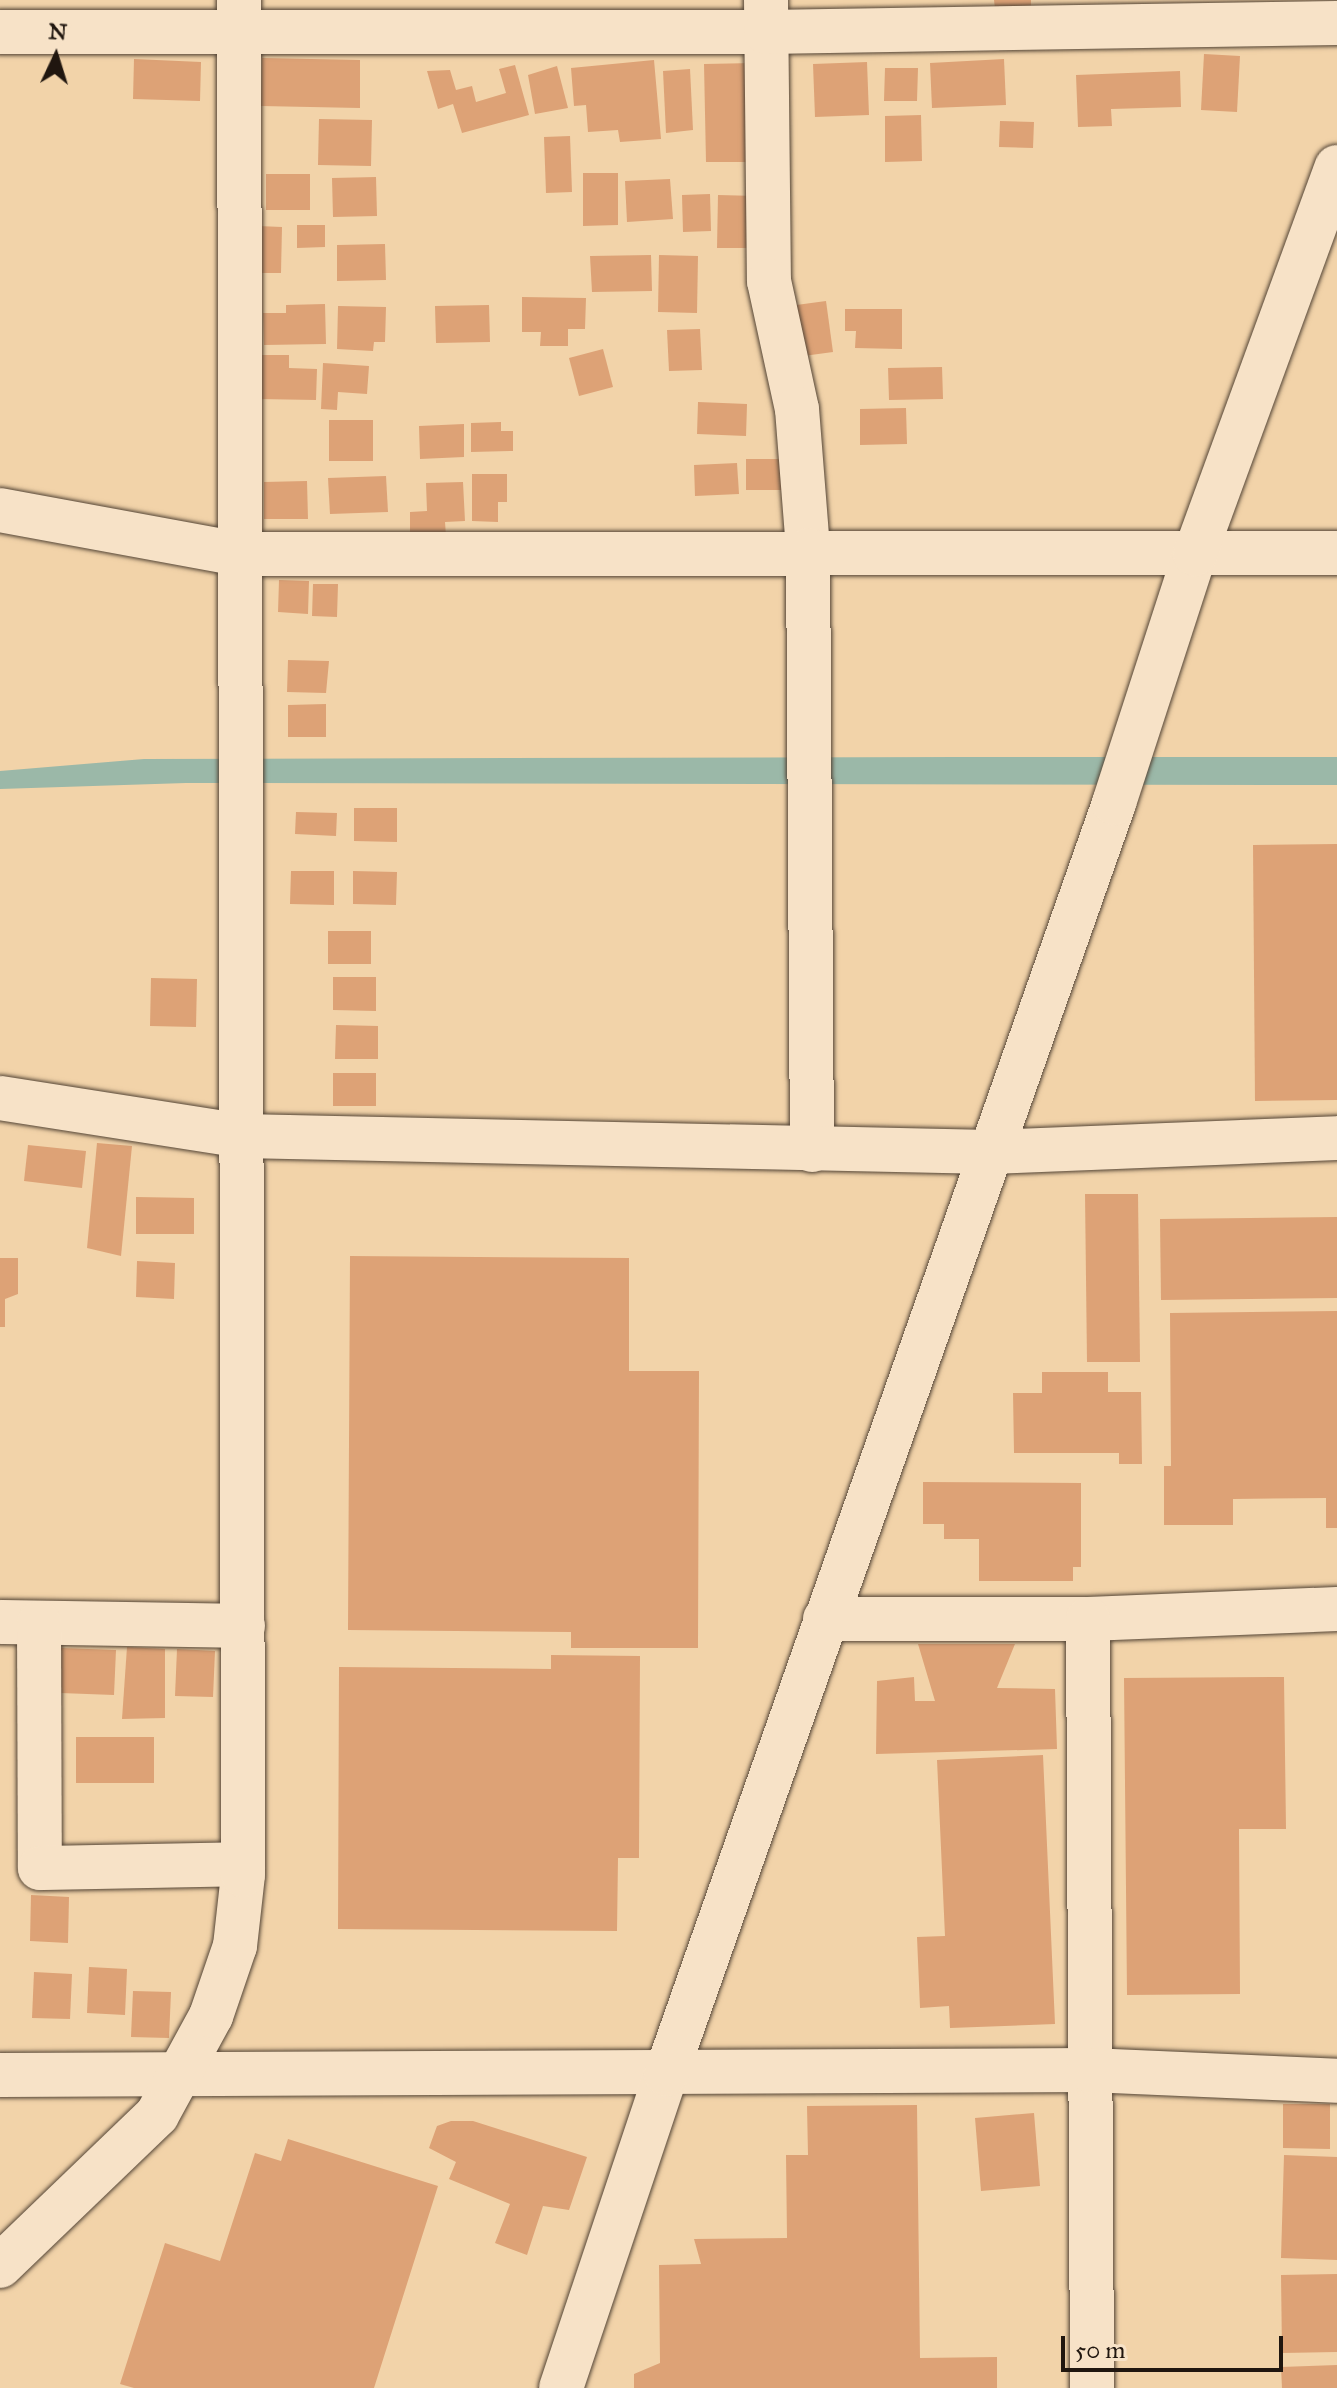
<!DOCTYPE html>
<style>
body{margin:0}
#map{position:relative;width:1337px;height:2388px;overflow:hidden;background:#f2d3a9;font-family:"IM FELL Great Primer",serif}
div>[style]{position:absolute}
.water>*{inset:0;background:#9bb8a8}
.building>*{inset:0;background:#dda276}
.roads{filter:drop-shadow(0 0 2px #544536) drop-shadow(0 0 2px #544536)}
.minor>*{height:44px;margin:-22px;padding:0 22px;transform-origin:22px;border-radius:22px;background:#f7e2c7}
span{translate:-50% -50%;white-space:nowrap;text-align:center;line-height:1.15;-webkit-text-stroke:6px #f7e2c7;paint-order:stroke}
.north{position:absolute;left:16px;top:16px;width:80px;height:80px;-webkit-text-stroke:6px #f7e2c7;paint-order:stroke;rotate:4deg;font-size:22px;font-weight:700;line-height:32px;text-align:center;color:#20160f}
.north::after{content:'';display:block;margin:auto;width:28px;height:36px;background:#20160f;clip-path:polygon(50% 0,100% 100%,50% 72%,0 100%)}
.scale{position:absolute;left:1061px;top:2336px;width:222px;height:36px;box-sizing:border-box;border:4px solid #20160f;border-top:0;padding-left:10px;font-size:24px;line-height:28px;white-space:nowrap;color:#20160f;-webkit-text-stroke:6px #f7e2c7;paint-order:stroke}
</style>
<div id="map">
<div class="water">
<div style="clip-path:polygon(959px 757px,1337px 757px,1337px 785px,186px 783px,0 789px,0 771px,144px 759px)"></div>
</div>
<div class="building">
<div style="clip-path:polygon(994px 0,1031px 0,1031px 8px,995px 9px)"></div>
<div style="clip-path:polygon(1204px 54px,1240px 56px,1237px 112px,1201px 110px)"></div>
<div style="clip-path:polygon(262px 58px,360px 60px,360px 108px,261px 106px)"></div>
<div style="clip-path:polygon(134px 59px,201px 62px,200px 101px,133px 99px)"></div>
<div style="clip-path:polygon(1004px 59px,1006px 105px,932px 108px,930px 63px)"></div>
<div style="clip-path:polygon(654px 60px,661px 139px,620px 142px,618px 130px,588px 132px,586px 105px,574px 106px,571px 68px)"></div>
<div style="clip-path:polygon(867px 62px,869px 115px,815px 117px,813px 64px)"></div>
<div style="clip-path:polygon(754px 63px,755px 162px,706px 162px,704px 64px)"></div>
<div style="clip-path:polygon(515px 65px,529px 115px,462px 133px,453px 104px,438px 109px,427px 71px,450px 70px,456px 90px,472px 86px,476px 102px,506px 93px,499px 69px)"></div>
<div style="clip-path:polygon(557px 66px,568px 108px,535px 114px,528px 75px)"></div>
<div style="clip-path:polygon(885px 68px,918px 68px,917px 101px,884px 101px)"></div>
<div style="clip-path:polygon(690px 69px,693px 130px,666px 133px,663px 71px)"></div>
<div style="clip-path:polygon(1180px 71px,1181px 107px,1111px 109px,1112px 126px,1078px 127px,1076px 75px)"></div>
<div style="clip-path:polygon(921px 115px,922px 161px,885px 162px,885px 116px)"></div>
<div style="clip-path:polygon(319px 119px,372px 120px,371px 166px,318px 165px)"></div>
<div style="clip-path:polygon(1000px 121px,1034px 122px,1033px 148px,999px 147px)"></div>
<div style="clip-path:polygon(570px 136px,572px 192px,546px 193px,544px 137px)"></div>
<div style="clip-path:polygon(583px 173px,618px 173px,618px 225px,583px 226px)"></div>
<div style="clip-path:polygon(266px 174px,310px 174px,310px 210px,266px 210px)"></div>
<div style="clip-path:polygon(376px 177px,377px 216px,333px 217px,332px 178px)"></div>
<div style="clip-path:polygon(670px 179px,673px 219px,627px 222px,625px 181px)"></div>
<div style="clip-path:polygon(710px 194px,711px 231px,683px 232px,682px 195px)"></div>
<div style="clip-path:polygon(718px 195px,757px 196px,756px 248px,717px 248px)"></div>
<div style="clip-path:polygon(297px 225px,325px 225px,325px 247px,297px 248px)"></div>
<div style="clip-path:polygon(258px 226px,282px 227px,281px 273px,258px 273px)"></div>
<div style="clip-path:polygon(385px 244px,386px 280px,337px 281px,337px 245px)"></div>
<div style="clip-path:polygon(651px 255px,652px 291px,592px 292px,590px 256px)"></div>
<div style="clip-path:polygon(659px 255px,698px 256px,697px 313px,658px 312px)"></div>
<div style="clip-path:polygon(522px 297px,586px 298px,585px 329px,568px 329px,568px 346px,540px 346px,541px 332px,522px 332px)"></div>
<div style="clip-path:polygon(826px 301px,833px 352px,796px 357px,789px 306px)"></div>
<div style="clip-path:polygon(325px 304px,326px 344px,264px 345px,263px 313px,286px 313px,286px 305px)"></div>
<div style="clip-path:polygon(489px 305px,490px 342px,436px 343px,435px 306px)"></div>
<div style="clip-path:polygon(338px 306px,386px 307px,385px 342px,374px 342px,373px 351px,337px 349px)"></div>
<div style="clip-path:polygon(845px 309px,902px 309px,902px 349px,855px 348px,856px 331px,845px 331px)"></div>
<div style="clip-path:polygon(700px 329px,702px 370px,669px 371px,667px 330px)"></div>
<div style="clip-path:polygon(603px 349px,613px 387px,579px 396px,569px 358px)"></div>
<div style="clip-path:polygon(259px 355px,289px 355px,289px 368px,317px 369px,316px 400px,258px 399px)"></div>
<div style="clip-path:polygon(323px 363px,369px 366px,367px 394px,338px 392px,337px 410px,321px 409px)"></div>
<div style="clip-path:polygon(942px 367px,943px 399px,889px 400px,888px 368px)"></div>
<div style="clip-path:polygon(698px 402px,747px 404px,746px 436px,697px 434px)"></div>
<div style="clip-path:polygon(906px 408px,907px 444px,860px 445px,860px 409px)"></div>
<div style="clip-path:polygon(329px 420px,373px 420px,373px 461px,329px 461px)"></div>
<div style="clip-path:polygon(501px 422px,501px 431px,513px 431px,513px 451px,471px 452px,471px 423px)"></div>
<div style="clip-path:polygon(464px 424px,464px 457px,420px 459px,419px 426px)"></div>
<div style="clip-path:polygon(746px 459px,787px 459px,787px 490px,746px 490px)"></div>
<div style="clip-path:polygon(737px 463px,739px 494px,695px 496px,694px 465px)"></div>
<div style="clip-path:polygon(472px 474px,507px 474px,507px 502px,498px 502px,498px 522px,472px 521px)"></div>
<div style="clip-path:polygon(386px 476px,388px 512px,330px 514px,328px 478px)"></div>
<div style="clip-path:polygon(307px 481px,308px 519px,264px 519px,264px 482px)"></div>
<div style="clip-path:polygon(463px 482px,465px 521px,445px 522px,446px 536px,410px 537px,410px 512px,427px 511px,426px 483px)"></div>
<div style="clip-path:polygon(279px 580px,309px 581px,308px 614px,278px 612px)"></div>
<div style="clip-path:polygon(313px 584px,338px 584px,337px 617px,312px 616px)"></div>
<div style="clip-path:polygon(288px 660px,329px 661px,326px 693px,287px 692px)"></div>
<div style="clip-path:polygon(326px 704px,326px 737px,288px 737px,288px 705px)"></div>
<div style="clip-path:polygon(354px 808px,397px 808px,397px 842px,354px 841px)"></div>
<div style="clip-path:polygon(296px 812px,337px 813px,336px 836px,295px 834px)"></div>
<div style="clip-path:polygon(1337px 844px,1337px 1100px,1255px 1101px,1253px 845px)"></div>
<div style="clip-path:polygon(291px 871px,334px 871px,334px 905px,290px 904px)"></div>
<div style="clip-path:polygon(353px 871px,397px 872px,396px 905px,353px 904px)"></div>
<div style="clip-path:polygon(328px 931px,371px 931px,371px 964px,328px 964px)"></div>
<div style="clip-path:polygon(333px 977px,376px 977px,376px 1011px,333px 1010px)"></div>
<div style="clip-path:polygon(151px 978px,197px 979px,196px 1027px,150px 1026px)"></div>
<div style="clip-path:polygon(336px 1025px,378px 1026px,378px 1059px,335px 1059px)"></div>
<div style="clip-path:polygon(333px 1073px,376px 1073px,376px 1106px,333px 1106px)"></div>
<div style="clip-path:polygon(97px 1143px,132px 1146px,121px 1256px,87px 1248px)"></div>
<div style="clip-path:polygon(28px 1145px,86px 1151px,82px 1188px,24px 1181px)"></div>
<div style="clip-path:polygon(1085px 1194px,1138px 1194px,1140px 1362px,1087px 1362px)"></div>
<div style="clip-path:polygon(136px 1197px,194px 1198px,194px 1234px,136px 1234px)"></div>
<div style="clip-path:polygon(1337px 1217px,1337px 1298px,1161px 1300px,1160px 1219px)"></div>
<div style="clip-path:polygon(350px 1256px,629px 1258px,629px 1371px,699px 1371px,698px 1648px,571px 1648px,571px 1632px,348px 1630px)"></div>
<div style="clip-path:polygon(0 1258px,18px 1258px,18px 1294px,5px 1299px,5px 1327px,0 1327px)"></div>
<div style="clip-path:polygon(137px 1261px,175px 1263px,174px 1299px,136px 1297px)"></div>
<div style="clip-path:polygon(1337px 1311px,1337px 1528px,1326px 1528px,1326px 1498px,1233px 1499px,1233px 1525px,1164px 1525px,1164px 1466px,1171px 1466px,1170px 1313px)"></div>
<div style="clip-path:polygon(1042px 1372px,1108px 1372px,1108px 1392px,1141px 1392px,1142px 1464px,1119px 1464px,1119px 1453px,1014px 1453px,1013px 1393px,1042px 1393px)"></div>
<div style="clip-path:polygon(923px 1482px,1081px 1483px,1081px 1567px,1073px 1567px,1073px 1581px,979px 1581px,979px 1539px,944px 1539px,944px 1524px,923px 1524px)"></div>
<div style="clip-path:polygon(918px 1644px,1015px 1644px,997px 1688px,1055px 1689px,1057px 1749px,876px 1754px,877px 1681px,914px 1677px,915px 1701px,935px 1701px)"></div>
<div style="clip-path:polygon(127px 1647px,165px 1649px,165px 1718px,122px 1719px)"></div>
<div style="clip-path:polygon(61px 1648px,116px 1650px,114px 1695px,60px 1693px)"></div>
<div style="clip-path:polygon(177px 1649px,215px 1651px,213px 1697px,175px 1696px)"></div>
<div style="clip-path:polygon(551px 1655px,640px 1656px,639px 1858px,618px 1858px,617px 1931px,338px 1929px,339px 1667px,551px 1669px)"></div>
<div style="clip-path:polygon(1284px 1677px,1286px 1829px,1239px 1829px,1240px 1994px,1127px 1995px,1124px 1678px)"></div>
<div style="clip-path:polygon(76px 1737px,154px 1737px,154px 1783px,76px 1783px)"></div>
<div style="clip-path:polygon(1043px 1755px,1055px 2024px,950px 2028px,949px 2006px,920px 2008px,917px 1937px,945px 1936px,937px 1760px)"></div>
<div style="clip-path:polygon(31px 1895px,69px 1897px,68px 1943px,30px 1941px)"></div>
<div style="clip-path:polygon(89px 1967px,127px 1969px,125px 2015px,87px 2013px)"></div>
<div style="clip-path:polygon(34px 1972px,72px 1974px,70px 2019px,32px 2018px)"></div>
<div style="clip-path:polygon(133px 1991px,171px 1992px,169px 2038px,131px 2037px)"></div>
<div style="clip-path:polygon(1283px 2104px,1330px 2104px,1330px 2149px,1283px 2148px)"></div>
<div style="clip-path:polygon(917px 2105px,920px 2358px,997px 2357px,997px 2388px,634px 2388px,634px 2374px,660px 2363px,659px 2265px,701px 2264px,694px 2239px,787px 2238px,786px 2155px,808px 2155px,807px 2106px)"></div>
<div style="clip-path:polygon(1034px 2113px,1040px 2186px,981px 2191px,975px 2118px)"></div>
<div style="clip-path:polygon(451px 2121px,473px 2121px,587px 2157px,569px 2210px,543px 2206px,527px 2255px,495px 2243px,510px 2204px,449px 2179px,456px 2162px,429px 2148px,437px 2126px)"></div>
<div style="clip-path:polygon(288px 2139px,438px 2186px,374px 2388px,134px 2388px,120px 2384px,165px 2243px,220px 2261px,255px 2153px,281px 2161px)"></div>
<div style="clip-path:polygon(1284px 2155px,1337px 2157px,1337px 2260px,1281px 2258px)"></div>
<div style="clip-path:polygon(1337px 2274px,1337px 2352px,1282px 2353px,1281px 2275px)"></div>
<div style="clip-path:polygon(1337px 2365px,1337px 2388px,1282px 2388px,1281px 2367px)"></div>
</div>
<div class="roads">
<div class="minor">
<div style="left:766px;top:0;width:281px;rotate:89.4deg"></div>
<div style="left:769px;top:281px;width:131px;rotate:77.7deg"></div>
<div style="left:797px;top:409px;width:141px;rotate:85.5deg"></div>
<div style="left:808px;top:550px;width:600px;rotate:89.62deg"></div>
<div style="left:0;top:32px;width:766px"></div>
<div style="left:766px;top:32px;width:571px;rotate:-0.9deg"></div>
<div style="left:0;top:510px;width:244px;rotate:10.4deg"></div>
<div style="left:240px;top:554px;width:1097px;rotate:-0.05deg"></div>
<div style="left:0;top:1098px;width:245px;rotate:8.9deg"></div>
<div style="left:242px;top:1136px;width:749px;rotate:1.22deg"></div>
<div style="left:991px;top:1152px;width:346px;rotate:-2.3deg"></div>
<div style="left:825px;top:1619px;width:263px"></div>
<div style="left:1088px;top:1619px;width:249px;rotate:-2.3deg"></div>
<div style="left:1088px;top:1619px;width:769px;rotate:89.7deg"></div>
<div style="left:0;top:1622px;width:243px;rotate:0.9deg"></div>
<div style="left:39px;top:1623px;width:245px;rotate:89.8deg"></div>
<div style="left:40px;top:1868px;width:203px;rotate:-1.1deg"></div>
<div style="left:0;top:2075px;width:1089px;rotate:-0.26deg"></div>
<div style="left:1089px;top:2070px;width:248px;rotate:2.5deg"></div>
<div style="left:0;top:2266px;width:218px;rotate:-43.9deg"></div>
<div style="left:157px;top:2115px;width:113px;rotate:-61.4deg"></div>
<div style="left:211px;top:2016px;width:74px;rotate:-71.1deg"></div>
<div style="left:235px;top:1946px;width:71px;rotate:-83.6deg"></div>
<div style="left:243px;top:1875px;width:1875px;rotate:-90.12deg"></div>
<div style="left:561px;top:2388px;width:331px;rotate:-71.5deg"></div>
<div style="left:666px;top:2074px;width:1348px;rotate:-70.58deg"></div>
<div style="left:1114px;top:803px;width:262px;rotate:-72deg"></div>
<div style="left:1195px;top:554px;width:412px;rotate:-69.9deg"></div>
</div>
</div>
<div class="north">N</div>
<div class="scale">50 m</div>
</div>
